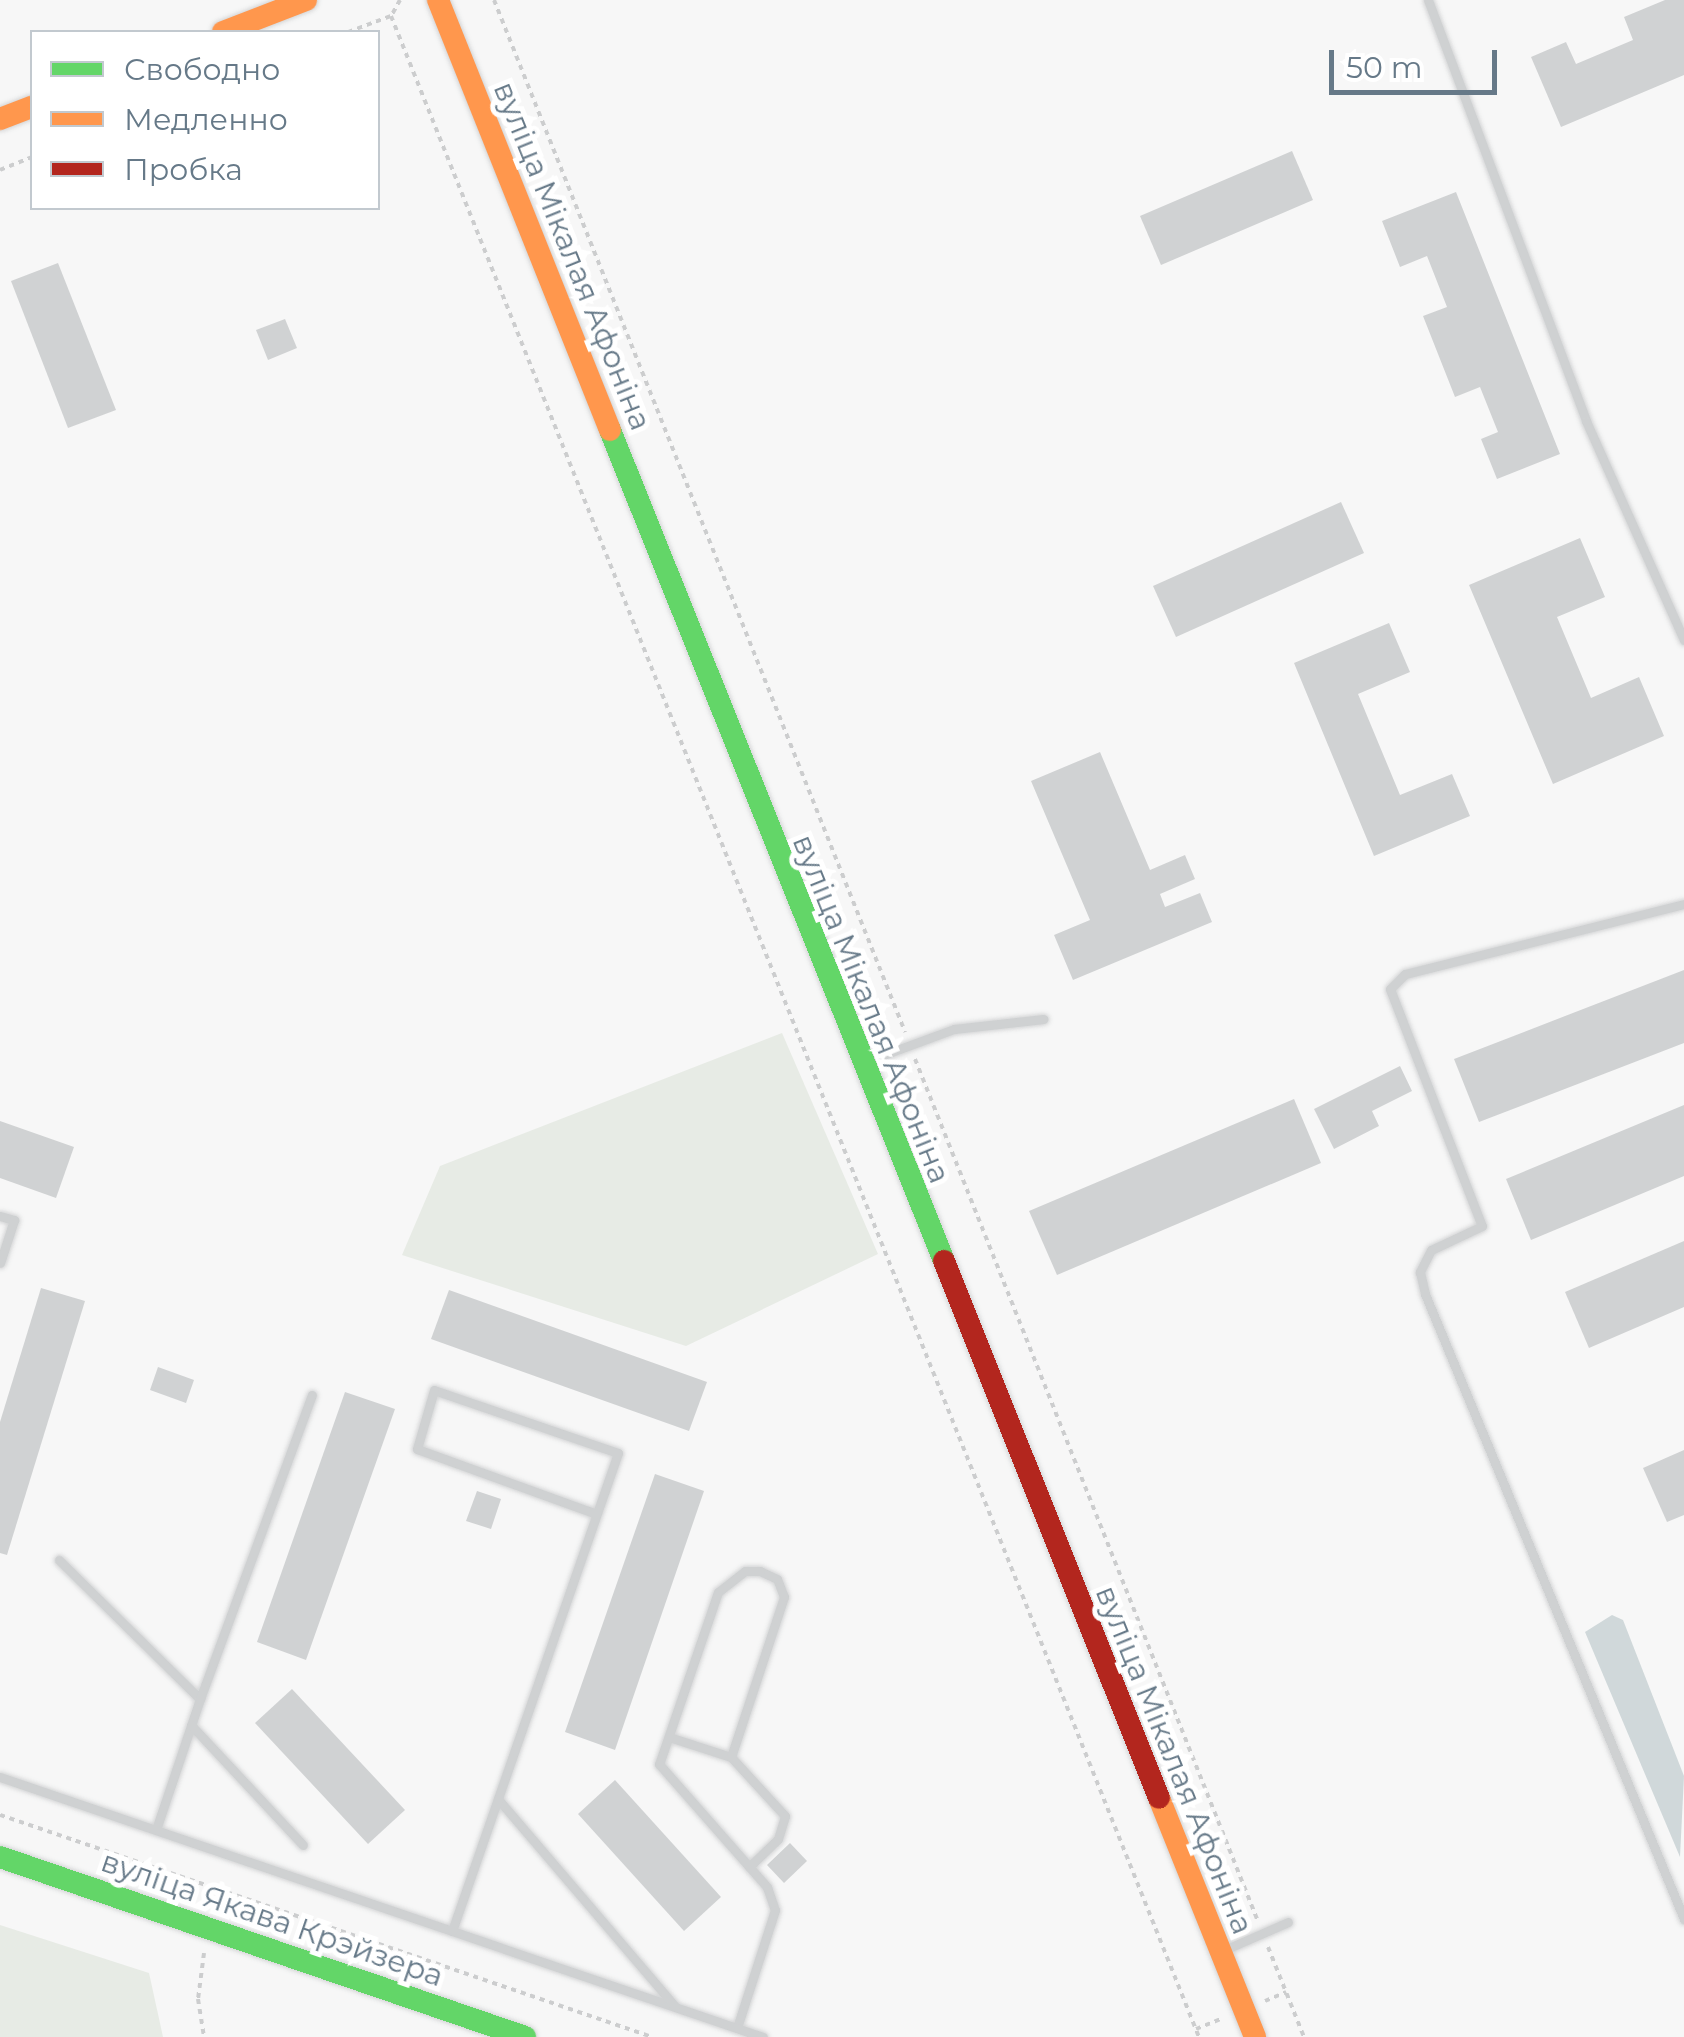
<!DOCTYPE html>
<meta charset="utf-8">
<style>
body{margin:0}
#map{position:relative;width:1684px;height:2037px;overflow:hidden;background:#f7f7f7;font-family:Montserrat,sans-serif}
div>[style]{position:absolute}
.green>*{inset:0;background:#e7ebe5}
.water>*{inset:0;background:#d0d8da}
.building>*{inset:0;background:#d0d2d3}
.path>*{height:4px;margin-top:-2px;transform-origin:0;background:repeating-linear-gradient(90deg,#cccdce 0 5px,transparent 0 10px)}
.roads{filter:drop-shadow(0 0 2px #d4d5d6) drop-shadow(0 0 2px #d4d5d6)}
.lane>*{height:9px;margin:-4.5px;padding:0 4.5px;transform-origin:4.5px;border-radius:4.5px;background:#cfd1d2}
.fast>*{height:22px;margin:-11px;padding:0 11px;transform-origin:11px;border-radius:11px;background:#63d668}
.slow>*{height:22px;margin:-11px;padding:0 11px;transform-origin:11px;border-radius:11px;background:#ff974d}
.jam>*{height:22px;margin:-11px;padding:0 11px;transform-origin:11px;border-radius:11px;background:#b3261e}
span{translate:-50% -50%;white-space:nowrap;text-align:center;line-height:1.15;-webkit-text-stroke:10px #fff;paint-order:stroke}
.street-label{font-size:30px;color:#667988}
.legend{position:absolute;left:30px;top:30px;width:350px;height:180px;box-sizing:border-box;background:#fff;border:2px solid #c2c9cf;margin:0;padding:12px 18px;list-style:none;font-size:30px;color:#667988}
.legend li{display:flex;align-items:center;gap:20px;height:50px}
.legend b{width:50px;border:2px solid #c2c9cf}
.scale{position:absolute;left:1329px;top:50px;width:168px;height:45px;box-sizing:border-box;border:5px solid #667988;border-top:0;padding-left:12px;font-size:30px;line-height:35px;white-space:nowrap;color:#667988;-webkit-text-stroke:8px #fff;paint-order:stroke}
</style>
<div id="map">
<div class="green">
<div style="clip-path:polygon(782px 1033px,878px 1254px,686px 1346px,402px 1255px,440px 1166px)"></div>
<div style="clip-path:polygon(0 1925px,149px 1973px,163px 2037px,0 2037px)"></div>
</div>
<div class="water">
<div style="clip-path:polygon(1612px 1615px,1623px 1620px,1684px 1776px,1680px 1857px,1585px 1632px)"></div>
</div>
<div class="building">
<div style="clip-path:polygon(1665px 0,1684px 0,1684px 75px,1561px 127px,1531px 57px,1566px 42px,1576px 64px,1633px 40px,1624px 17px)"></div>
<div style="clip-path:polygon(1292px 151px,1313px 200px,1161px 265px,1140px 216px)"></div>
<div style="clip-path:polygon(1456px 192px,1560px 454px,1497px 479px,1481px 439px,1498px 432px,1480px 387px,1455px 397px,1423px 316px,1447px 307px,1427px 256px,1400px 267px,1382px 221px)"></div>
<div style="clip-path:polygon(58px 263px,116px 410px,68px 428px,11px 281px)"></div>
<div style="clip-path:polygon(285px 319px,297px 348px,268px 360px,256px 330px)"></div>
<div style="clip-path:polygon(1341px 502px,1364px 553px,1176px 637px,1153px 586px)"></div>
<div style="clip-path:polygon(1580px 538px,1605px 597px,1557px 617px,1591px 698px,1639px 677px,1664px 736px,1553px 784px,1469px 585px)"></div>
<div style="clip-path:polygon(1389px 623px,1410px 672px,1358px 694px,1400px 795px,1452px 774px,1470px 816px,1374px 856px,1294px 663px)"></div>
<div style="clip-path:polygon(1100px 752px,1150px 870px,1185px 855px,1195px 879px,1160px 894px,1165px 907px,1200px 893px,1212px 922px,1073px 980px,1054px 935px,1090px 920px,1031px 781px)"></div>
<div style="clip-path:polygon(1684px 970px,1684px 1043px,1479px 1122px,1454px 1059px)"></div>
<div style="clip-path:polygon(1400px 1066px,1412px 1091px,1372px 1111px,1379px 1126px,1334px 1149px,1314px 1109px)"></div>
<div style="clip-path:polygon(1294px 1099px,1321px 1163px,1057px 1275px,1029px 1211px)"></div>
<div style="clip-path:polygon(1684px 1105px,1684px 1176px,1531px 1240px,1506px 1179px)"></div>
<div style="clip-path:polygon(0 1121px,74px 1147px,56px 1198px,0 1178px)"></div>
<div style="clip-path:polygon(1684px 1241px,1684px 1307px,1589px 1348px,1565px 1292px)"></div>
<div style="clip-path:polygon(41px 1288px,85px 1301px,7px 1555px,0 1553px,0 1422px)"></div>
<div style="clip-path:polygon(449px 1290px,707px 1382px,689px 1431px,431px 1339px)"></div>
<div style="clip-path:polygon(158px 1367px,194px 1380px,186px 1403px,150px 1390px)"></div>
<div style="clip-path:polygon(345px 1392px,395px 1409px,306px 1660px,257px 1642px)"></div>
<div style="clip-path:polygon(1684px 1450px,1684px 1515px,1667px 1522px,1643px 1468px)"></div>
<div style="clip-path:polygon(655px 1474px,704px 1491px,615px 1750px,565px 1732px)"></div>
<div style="clip-path:polygon(477px 1491px,501px 1499px,491px 1529px,466px 1521px)"></div>
<div style="clip-path:polygon(292px 1689px,405px 1810px,368px 1844px,255px 1723px)"></div>
<div style="clip-path:polygon(615px 1780px,721px 1897px,684px 1931px,578px 1814px)"></div>
<div style="clip-path:polygon(790px 1843px,807px 1861px,784px 1883px,767px 1865px)"></div>
</div>
<div class="path">
<div style="left:400px;top:0;width:18px;rotate:119deg"></div>
<div style="left:391px;top:16px;width:2177px;rotate:68.21deg"></div>
<div style="left:494px;top:0;width:1111px;rotate:68.28deg"></div>
<div style="left:348px;top:32px;width:46px;rotate:-20.4deg"></div>
<div style="left:0;top:170px;width:35px;rotate:-22deg"></div>
<div style="left:915px;top:1059px;width:926px;rotate:68.31deg"></div>
<div style="left:0;top:1815px;width:689px;rotate:18.8deg"></div>
<div style="left:1268px;top:1947px;width:97px;rotate:68.2deg"></div>
<div style="left:204px;top:1953px;width:46px;rotate:97.4deg"></div>
<div style="left:198px;top:1999px;width:38px;rotate:81deg"></div>
<div style="left:1265px;top:2001px;width:23px;rotate:-23deg"></div>
<div style="left:1196px;top:2029px;width:29px;rotate:-22deg"></div>
</div>
<div class="roads">
<div class="lane">
<div style="left:1428px;top:0;width:450px;rotate:69.4deg"></div>
<div style="left:1586px;top:421px;width:240px;rotate:65.9deg"></div>
<div style="left:1684px;top:904px;width:288px;rotate:165.9deg"></div>
<div style="left:1405px;top:974px;width:21px;rotate:135deg"></div>
<div style="left:1390px;top:989px;width:254px;rotate:68.8deg"></div>
<div style="left:1482px;top:1226px;width:56px;rotate:154.8deg"></div>
<div style="left:1431px;top:1250px;width:25px;rotate:117deg"></div>
<div style="left:1420px;top:1272px;width:23px;rotate:77deg"></div>
<div style="left:1425px;top:1294px;width:677px;rotate:67.49deg"></div>
<div style="left:867px;top:1061px;width:93px;rotate:-20.2deg"></div>
<div style="left:954px;top:1029px;width:90px;rotate:-6.4deg"></div>
<div style="left:0;top:1216px;width:15px;rotate:16deg"></div>
<div style="left:14px;top:1220px;width:45px;rotate:108deg"></div>
<div style="left:59px;top:1560px;width:198px;rotate:44.6deg"></div>
<div style="left:200px;top:1699px;width:138px;rotate:108.6deg"></div>
<div style="left:200px;top:1699px;width:324px;rotate:-69.8deg"></div>
<div style="left:191px;top:1725px;width:164px;rotate:47deg"></div>
<div style="left:669px;top:1737px;width:65px;rotate:17.9deg"></div>
<div style="left:731px;top:1757px;width:80px;rotate:47.5deg"></div>
<div style="left:785px;top:1816px;width:24px;rotate:107deg"></div>
<div style="left:778px;top:1839px;width:40px;rotate:136deg"></div>
<div style="left:731px;top:1757px;width:169px;rotate:-71.7deg"></div>
<div style="left:784px;top:1597px;width:19px;rotate:-111deg"></div>
<div style="left:777px;top:1579px;width:19px;rotate:-155deg"></div>
<div style="left:760px;top:1571px;width:15px;rotate:180deg"></div>
<div style="left:745px;top:1571px;width:34px;rotate:142deg"></div>
<div style="left:718px;top:1592px;width:182px;rotate:108.9deg"></div>
<div style="left:659px;top:1764px;width:164px;rotate:48.7deg"></div>
<div style="left:767px;top:1887px;width:24px;rotate:71deg"></div>
<div style="left:775px;top:1910px;width:124px;rotate:107.9deg"></div>
<div style="left:0;top:1777px;width:806px;rotate:18.82deg"></div>
<div style="left:498px;top:1799px;width:272px;rotate:49.5deg"></div>
<div style="left:452px;top:1931px;width:506px;rotate:-70.85deg"></div>
<div style="left:618px;top:1453px;width:194px;rotate:-161.1deg"></div>
<div style="left:434px;top:1390px;width:61px;rotate:106.1deg"></div>
<div style="left:417px;top:1449px;width:191px;rotate:19.9deg"></div>
<div style="left:1222px;top:1951px;width:72px;rotate:-23.7deg"></div>
</div>
<div class="fast">
<div style="left:610px;top:430px;width:896px;rotate:68.1deg"></div>
<div style="left:0;top:1857px;width:555px;rotate:18.92deg"></div>
</div>
<div class="slow">
<div style="left:438px;top:0;width:463px;rotate:68.2deg"></div>
<div style="left:223px;top:32px;width:89px;rotate:-21.1deg"></div>
<div style="left:0;top:119px;width:34px;rotate:-21deg"></div>
<div style="left:1159px;top:1798px;width:258px;rotate:68.1deg"></div>
</div>
<div class="jam">
<div style="left:944px;top:1261px;width:578px;rotate:68.18deg"></div>
</div>
</div>
<div class="street-label">
<span style="left:572px;top:256px;rotate:68deg">вуліца Мікалая Афоніна</span>
<span style="left:871px;top:1009px;rotate:68deg">вуліца Мікалая Афоніна</span>
<span style="left:1174px;top:1760px;rotate:68deg">вуліца Мікалая Афоніна</span>
<span style="left:272px;top:1919px;rotate:19deg">вуліца Якава Крэйзера</span>
</div>
<ul class="legend">
<li><b style="height:12px;background:#63d668"></b>Свободно</li>
<li><b style="height:12px;background:#ff974d"></b>Медленно</li>
<li><b style="height:12px;background:#b3261e"></b>Пробка</li>
</ul>
<div class="scale">50 m</div>
</div>
